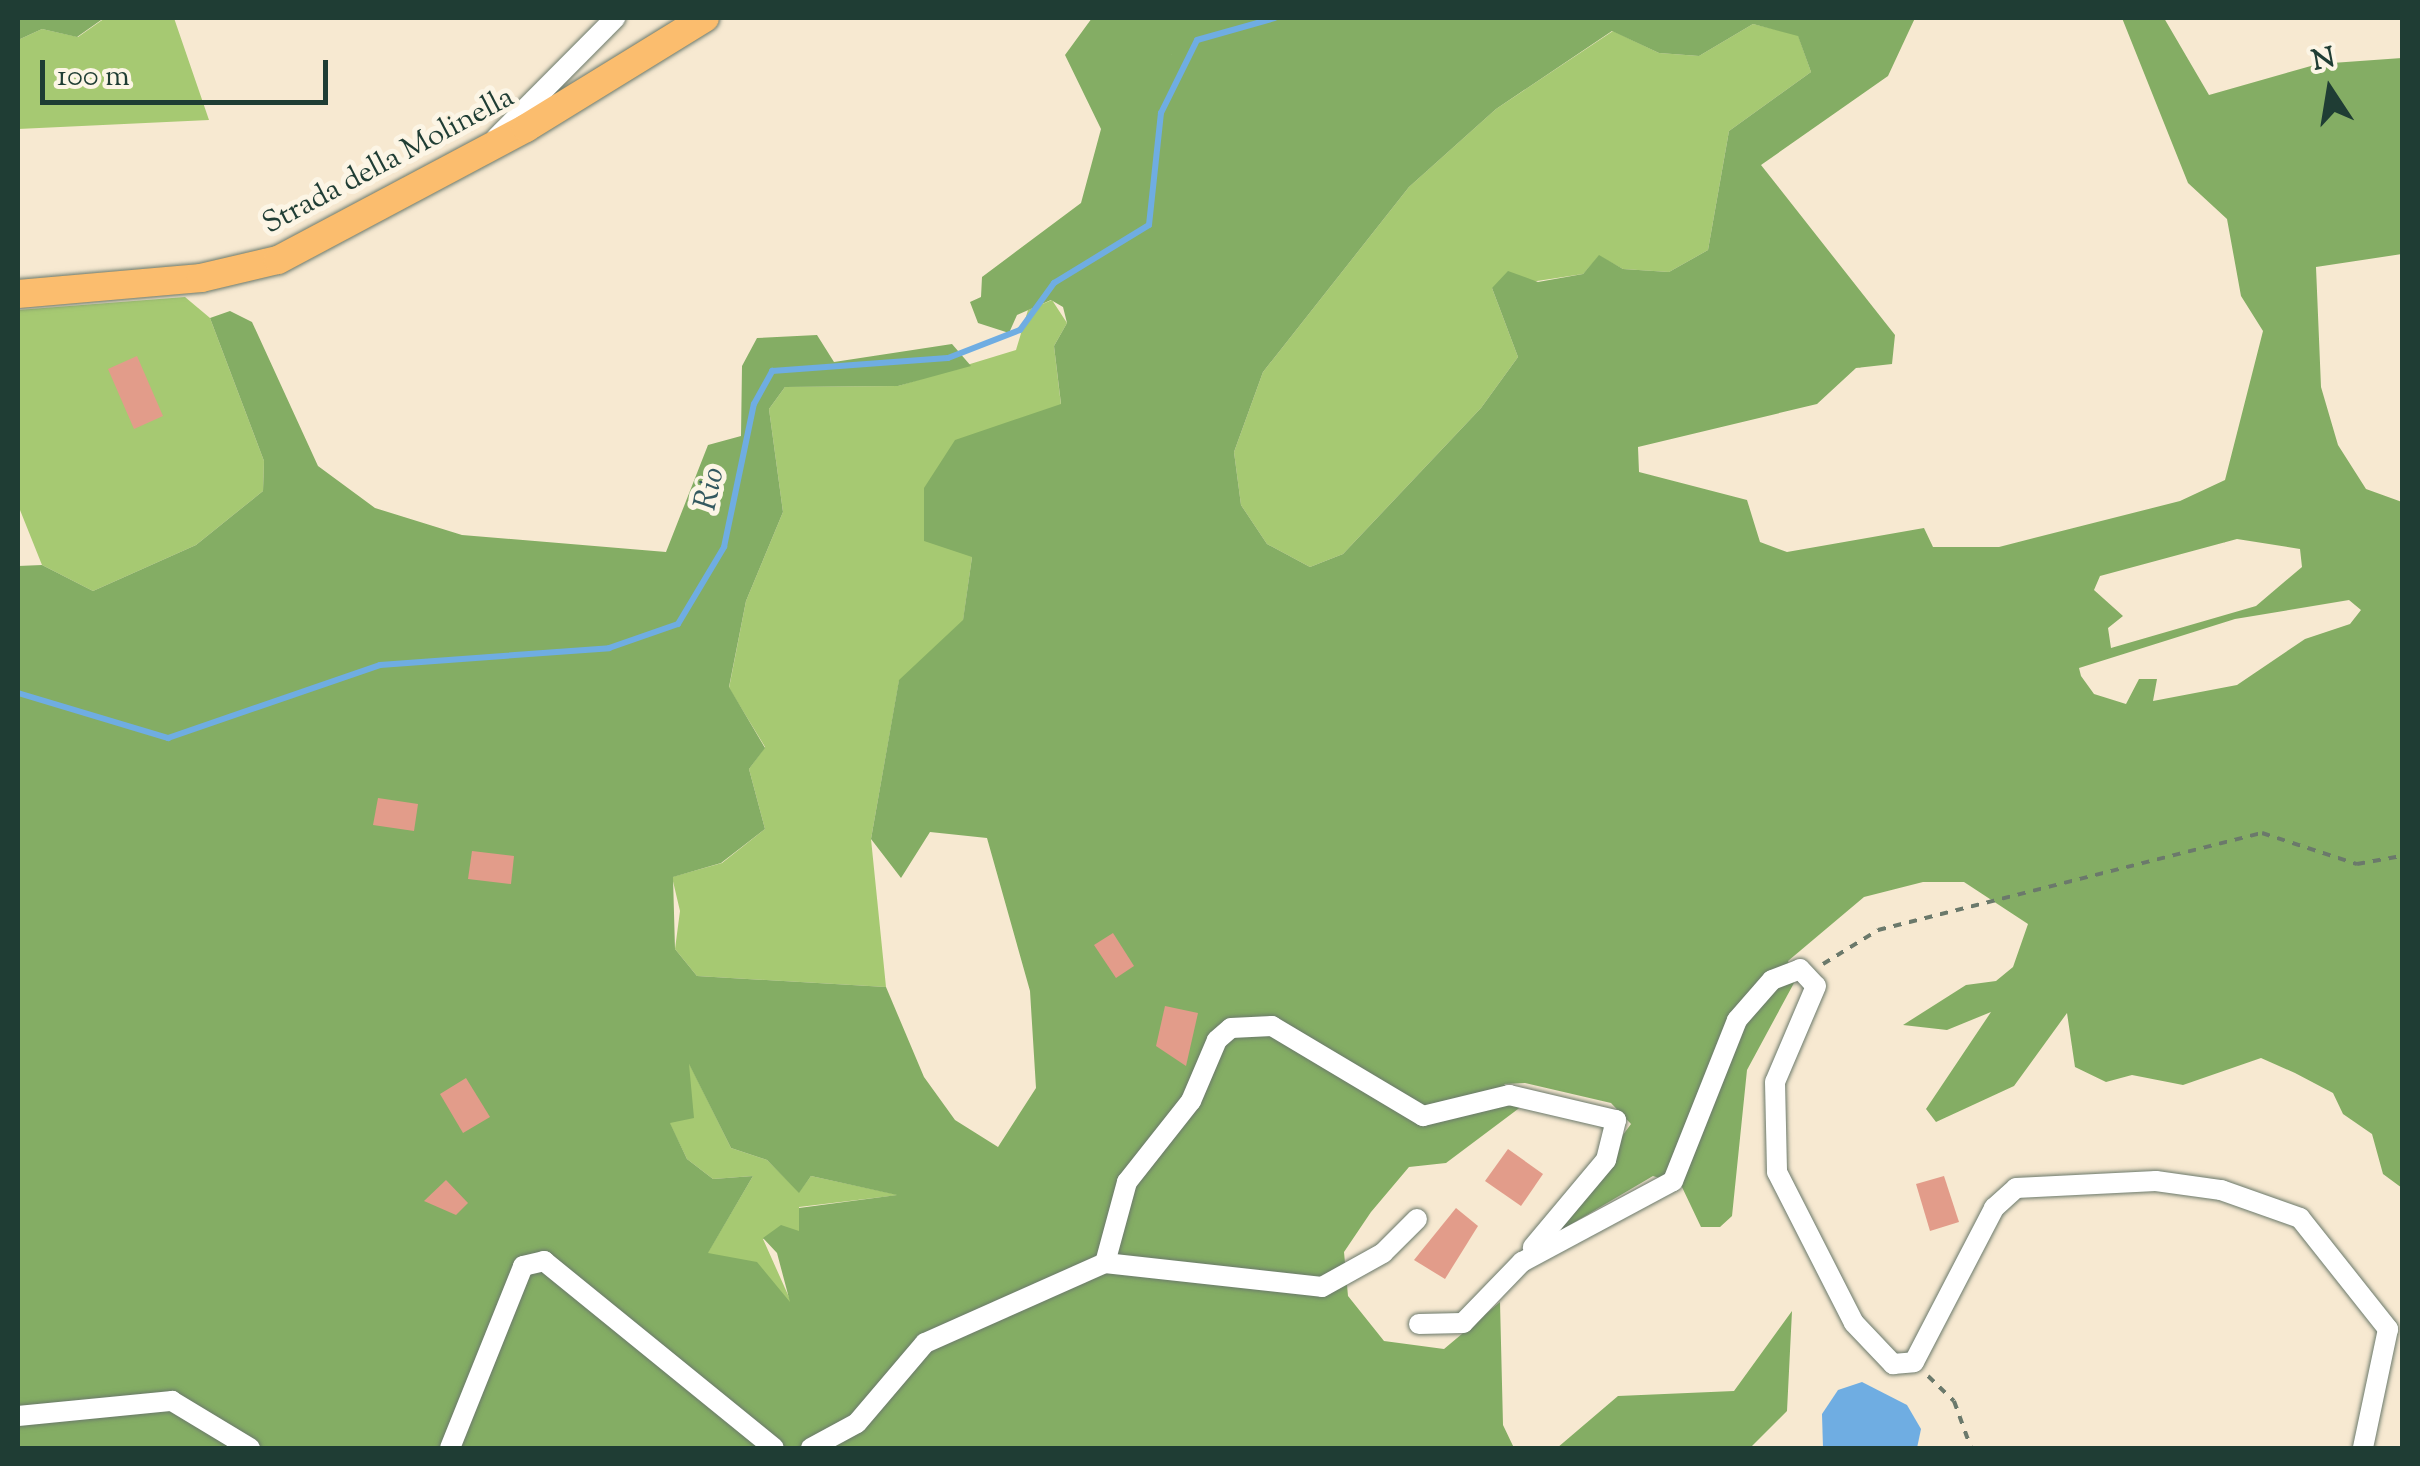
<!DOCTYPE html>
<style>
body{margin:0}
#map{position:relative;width:2420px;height:1466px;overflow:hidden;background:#f7e9d1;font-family:"Sorts Mill Goudy",serif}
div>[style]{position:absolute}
.green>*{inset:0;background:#a6c972}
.forest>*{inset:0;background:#84ad64}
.water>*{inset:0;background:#6fade2}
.stream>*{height:6px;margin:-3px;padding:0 3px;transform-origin:3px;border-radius:3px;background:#6fade2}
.building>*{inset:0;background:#e29c8a}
.path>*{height:4px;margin-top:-2px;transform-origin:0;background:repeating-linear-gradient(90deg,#6b796b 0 8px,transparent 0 16px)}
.roads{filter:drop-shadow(0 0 2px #6b796b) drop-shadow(0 0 2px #6b796b)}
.minor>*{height:20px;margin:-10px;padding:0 10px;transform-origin:10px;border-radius:10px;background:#fff}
.major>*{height:28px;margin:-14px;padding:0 14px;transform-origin:14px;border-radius:14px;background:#fbbd6e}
span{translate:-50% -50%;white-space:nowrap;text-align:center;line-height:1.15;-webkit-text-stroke:10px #fcf5e5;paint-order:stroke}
.street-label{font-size:30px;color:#1f3d34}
.water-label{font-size:32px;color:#335960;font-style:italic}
.frame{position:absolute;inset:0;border:20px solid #1f3d34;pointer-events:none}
.north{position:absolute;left:2280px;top:40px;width:100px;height:100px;-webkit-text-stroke:8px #fcf5e5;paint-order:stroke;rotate:348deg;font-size:28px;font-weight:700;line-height:40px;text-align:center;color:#1f3d34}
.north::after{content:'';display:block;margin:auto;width:35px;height:45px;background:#1f3d34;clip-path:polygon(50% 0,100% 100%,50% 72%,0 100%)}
.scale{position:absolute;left:40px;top:60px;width:288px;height:45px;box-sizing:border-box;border:5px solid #1f3d34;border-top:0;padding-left:12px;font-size:30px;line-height:35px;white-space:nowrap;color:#1f3d34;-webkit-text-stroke:8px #fcf5e5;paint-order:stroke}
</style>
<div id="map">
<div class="green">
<div style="clip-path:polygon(105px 18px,174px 18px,209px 120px,18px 129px,18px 40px,42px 29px,78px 37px)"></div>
<div style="clip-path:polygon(1753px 24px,1798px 35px,1811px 72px,1729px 131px,1708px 250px,1669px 272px,1623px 269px,1599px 256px,1583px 274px,1492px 288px,1518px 357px,1481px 408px,1343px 554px,1310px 567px,1267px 544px,1241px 505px,1234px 452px,1263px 372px,1409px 187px,1496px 109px,1613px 31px,1659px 53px,1699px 56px)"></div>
<div style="clip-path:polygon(185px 297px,210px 318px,264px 461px,263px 491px,196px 545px,93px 591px,42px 565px,18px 505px,18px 310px)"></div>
<div style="clip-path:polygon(1052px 300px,1067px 323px,1054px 346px,1061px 405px,972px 557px,963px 621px,899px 681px,871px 839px,886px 987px,697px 976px,675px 949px,680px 911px,672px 877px,722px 863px,765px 829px,749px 769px,765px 747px,729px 688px,746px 601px,783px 512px,769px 409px,785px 387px,898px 386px,1016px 350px,1028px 310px)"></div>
<div style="clip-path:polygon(688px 1061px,731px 1148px,767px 1160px,799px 1192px,811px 1176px,899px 1195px,799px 1207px,799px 1231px,763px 1239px,793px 1306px,707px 1254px,753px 1176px,713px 1179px,687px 1159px,669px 1122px)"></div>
</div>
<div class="forest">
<div style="clip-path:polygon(18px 18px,104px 18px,77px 37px,42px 29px,18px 40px)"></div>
<div style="clip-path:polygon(evenodd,1092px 18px,1915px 18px,1888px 76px,1761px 165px,1895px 335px,1892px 364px,1856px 368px,1817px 404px,1638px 447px,1639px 472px,1747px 500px,1760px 542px,1787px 552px,1924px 528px,1933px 547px,1999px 547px,2180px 501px,2225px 480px,2263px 331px,2241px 296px,2227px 219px,2188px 183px,2122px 18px,2164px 18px,2209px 95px,2318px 64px,2402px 58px,2402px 254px,2316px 267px,2321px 387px,2338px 445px,2366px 489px,2402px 502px,2402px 1188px,2383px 1174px,2372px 1134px,2343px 1114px,2333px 1093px,2295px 1073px,2261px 1058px,2183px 1085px,2132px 1075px,2106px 1082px,2075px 1067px,2067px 1013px,2014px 1086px,1936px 1122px,1926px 1109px,1991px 1012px,1947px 1030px,1903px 1025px,1966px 985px,1996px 981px,2013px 967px,2028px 924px,1964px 882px,1923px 882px,1864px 897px,1788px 961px,1794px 983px,1747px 1070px,1732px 1216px,1720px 1227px,1701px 1227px,1681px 1185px,1653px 1176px,1546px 1239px,1631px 1124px,1611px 1103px,1525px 1083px,1504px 1084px,1522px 1106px,1446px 1163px,1409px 1167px,1371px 1212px,1344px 1252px,1348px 1296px,1384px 1341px,1444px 1349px,1500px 1302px,1503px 1425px,1514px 1448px,18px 1448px,18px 566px,42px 565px,93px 591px,196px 545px,263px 491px,264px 461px,210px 318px,230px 311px,252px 322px,318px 466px,375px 508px,462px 535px,666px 552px,708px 445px,741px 436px,742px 366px,757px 338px,817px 335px,834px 362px,952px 344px,971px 366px,898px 386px,785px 387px,769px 409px,783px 512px,746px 601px,729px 687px,765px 748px,749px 769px,765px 829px,721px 863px,673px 877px,675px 949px,697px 976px,886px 987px,924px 1077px,955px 1120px,998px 1147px,1036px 1088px,1030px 991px,987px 838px,930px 832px,901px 878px,871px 839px,899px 680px,963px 620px,972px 557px,924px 541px,924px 488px,955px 440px,1061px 404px,1054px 346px,1067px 323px,1063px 307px,1051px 300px,1017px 315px,1009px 333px,978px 323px,970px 302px,981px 297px,982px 277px,1081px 203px,1101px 129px,1065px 55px,1092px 18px,1753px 24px,1798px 36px,1811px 72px,1729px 131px,1708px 250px,1669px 272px,1623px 269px,1599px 255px,1583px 274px,1538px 282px,1508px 271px,1492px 288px,1518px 357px,1481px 408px,1343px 554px,1310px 567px,1267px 544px,1241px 505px,1234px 452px,1263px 372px,1409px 187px,1496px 109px,1612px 31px,1659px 53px,1699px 56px,1753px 24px,1092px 18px,2237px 539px,2300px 549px,2302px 567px,2256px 606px,2111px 648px,2108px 628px,2123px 616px,2094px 590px,2100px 576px,2237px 539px,1092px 18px,2349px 600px,2361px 610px,2350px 624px,2305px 639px,2237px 685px,2153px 701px,2157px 679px,2139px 679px,2126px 704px,2094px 694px,2081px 676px,2079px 668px,2235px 619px,2349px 600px,1092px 18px,689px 1064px,731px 1148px,767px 1160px,799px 1193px,811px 1176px,897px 1195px,799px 1208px,799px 1231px,781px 1225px,763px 1238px,777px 1253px,790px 1302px,757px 1262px,708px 1253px,753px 1176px,713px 1179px,687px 1159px,670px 1123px,694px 1118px,689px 1064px)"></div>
<div style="clip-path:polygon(1792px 1311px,1787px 1411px,1750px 1448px,1557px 1448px,1618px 1396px,1734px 1391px)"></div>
</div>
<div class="water">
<div style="clip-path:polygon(1862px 1382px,1907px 1405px,1921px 1429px,1917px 1448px,1823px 1448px,1822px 1414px,1838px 1390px)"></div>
</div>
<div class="stream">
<div style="left:18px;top:693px;width:157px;rotate:16.7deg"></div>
<div style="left:168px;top:738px;width:224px;rotate:-19deg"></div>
<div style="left:380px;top:665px;width:230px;rotate:-4.2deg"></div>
<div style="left:609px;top:648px;width:73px;rotate:-19.2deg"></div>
<div style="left:678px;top:624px;width:90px;rotate:-59.1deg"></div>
<div style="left:724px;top:547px;width:146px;rotate:-78.2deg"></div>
<div style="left:754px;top:404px;width:38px;rotate:-61deg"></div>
<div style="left:772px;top:371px;width:176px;rotate:-4.2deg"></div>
<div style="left:948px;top:358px;width:77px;rotate:-21.3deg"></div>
<div style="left:1020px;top:330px;width:58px;rotate:-54.1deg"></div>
<div style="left:1054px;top:283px;width:111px;rotate:-31.4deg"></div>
<div style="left:1149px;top:225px;width:113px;rotate:-83.9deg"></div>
<div style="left:1161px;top:113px;width:81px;rotate:-63.7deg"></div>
<div style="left:1197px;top:40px;width:81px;rotate:-15.8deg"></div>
</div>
<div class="building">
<div style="clip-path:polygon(137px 356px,163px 416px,134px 429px,108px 369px)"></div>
<div style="clip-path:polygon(378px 798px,418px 804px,414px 831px,373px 825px)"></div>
<div style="clip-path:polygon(472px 851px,514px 856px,511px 884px,468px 879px)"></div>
<div style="clip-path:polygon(1113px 933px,1134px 966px,1116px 978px,1094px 945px)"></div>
<div style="clip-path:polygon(1165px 1006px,1198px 1013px,1186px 1066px,1156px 1046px)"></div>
<div style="clip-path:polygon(466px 1078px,490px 1117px,463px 1133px,440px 1094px)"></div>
<div style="clip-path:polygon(1508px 1149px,1543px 1174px,1521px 1206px,1485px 1181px)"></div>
<div style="clip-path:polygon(1944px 1176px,1959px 1222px,1930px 1231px,1916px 1184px)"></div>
<div style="clip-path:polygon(446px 1180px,468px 1203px,456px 1215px,424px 1201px)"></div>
<div style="clip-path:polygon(1456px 1208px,1478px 1226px,1445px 1279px,1414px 1260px)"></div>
</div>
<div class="path">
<div style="left:1823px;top:964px;width:65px;rotate:-31.7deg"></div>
<div style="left:1878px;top:930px;width:396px;rotate:-14.2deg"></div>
<div style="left:2262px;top:833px;width:100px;rotate:18.1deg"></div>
<div style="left:2357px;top:864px;width:45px;rotate:-10.3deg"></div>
<div style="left:1928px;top:1376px;width:36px;rotate:44deg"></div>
<div style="left:1954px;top:1401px;width:50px;rotate:70.1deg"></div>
</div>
<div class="roads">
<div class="minor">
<div style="left:497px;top:137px;width:168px;rotate:-45.2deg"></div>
<div style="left:1105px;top:1263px;width:218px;rotate:6.3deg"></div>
<div style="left:1322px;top:1287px;width:70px;rotate:-29.1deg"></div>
<div style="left:1383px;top:1253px;width:48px;rotate:-45deg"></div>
<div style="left:1419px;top:1324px;width:44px;rotate:-1.3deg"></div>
<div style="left:1463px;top:1323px;width:85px;rotate:-46deg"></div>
<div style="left:1522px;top:1262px;width:171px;rotate:-28.2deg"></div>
<div style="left:1673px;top:1181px;width:173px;rotate:-68.3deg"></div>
<div style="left:1737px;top:1020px;width:53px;rotate:-48.8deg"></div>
<div style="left:1772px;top:980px;width:30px;rotate:-21deg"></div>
<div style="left:1800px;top:969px;width:23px;rotate:47deg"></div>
<div style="left:1816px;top:986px;width:104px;rotate:113.1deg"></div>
<div style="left:1775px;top:1082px;width:90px;rotate:88.7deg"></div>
<div style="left:1777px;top:1172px;width:169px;rotate:63deg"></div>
<div style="left:1854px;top:1323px;width:57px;rotate:46.4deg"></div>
<div style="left:1893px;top:1364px;width:21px;rotate:-5deg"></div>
<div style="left:1914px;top:1362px;width:174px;rotate:-62.5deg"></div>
<div style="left:1994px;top:1208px;width:30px;rotate:-42deg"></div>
<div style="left:2016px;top:1188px;width:140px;rotate:-2.9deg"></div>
<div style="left:2156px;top:1181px;width:66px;rotate:7.9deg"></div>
<div style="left:2221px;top:1190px;width:84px;rotate:19.5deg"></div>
<div style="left:2300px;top:1218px;width:142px;rotate:51.6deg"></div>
<div style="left:2388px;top:1329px;width:122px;rotate:101.9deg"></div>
<div style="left:18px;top:1416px;width:155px;rotate:-5.6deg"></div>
<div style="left:172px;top:1401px;width:91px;rotate:31.1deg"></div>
<div style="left:450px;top:1448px;width:196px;rotate:-68.1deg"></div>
<div style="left:523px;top:1266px;width:22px;rotate:-13deg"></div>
<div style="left:544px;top:1261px;width:296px;rotate:39.1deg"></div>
<div style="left:811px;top:1448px;width:52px;rotate:-28.5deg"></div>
<div style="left:857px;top:1423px;width:105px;rotate:-49.6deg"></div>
<div style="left:925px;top:1343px;width:197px;rotate:-24deg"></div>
<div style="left:1105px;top:1263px;width:84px;rotate:-74.8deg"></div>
<div style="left:1127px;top:1182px;width:103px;rotate:-51.7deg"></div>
<div style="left:1191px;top:1101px;width:66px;rotate:-66.9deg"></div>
<div style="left:1217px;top:1040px;width:18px;rotate:-41deg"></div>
<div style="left:1231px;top:1028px;width:41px;rotate:-2.8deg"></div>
<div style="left:1272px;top:1026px;width:176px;rotate:30.8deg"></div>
<div style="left:1423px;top:1116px;width:89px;rotate:-13.7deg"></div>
<div style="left:1509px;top:1095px;width:110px;rotate:13.2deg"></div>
<div style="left:1616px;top:1120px;width:41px;rotate:104deg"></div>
<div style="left:1606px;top:1160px;width:114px;rotate:130deg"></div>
</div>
<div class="major">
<div style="left:18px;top:294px;width:184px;rotate:-5deg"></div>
<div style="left:201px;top:278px;width:79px;rotate:-13.2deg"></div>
<div style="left:278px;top:260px;width:281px;rotate:-28deg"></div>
<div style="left:526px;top:128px;width:210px;rotate:-31.6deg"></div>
</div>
</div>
<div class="street-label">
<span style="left:389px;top:162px;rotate:-28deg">Strada della Molinella</span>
</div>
<div class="water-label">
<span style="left:711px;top:489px;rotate:-78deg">Rio</span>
</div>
<div class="frame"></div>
<div class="north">N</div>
<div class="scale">100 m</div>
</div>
